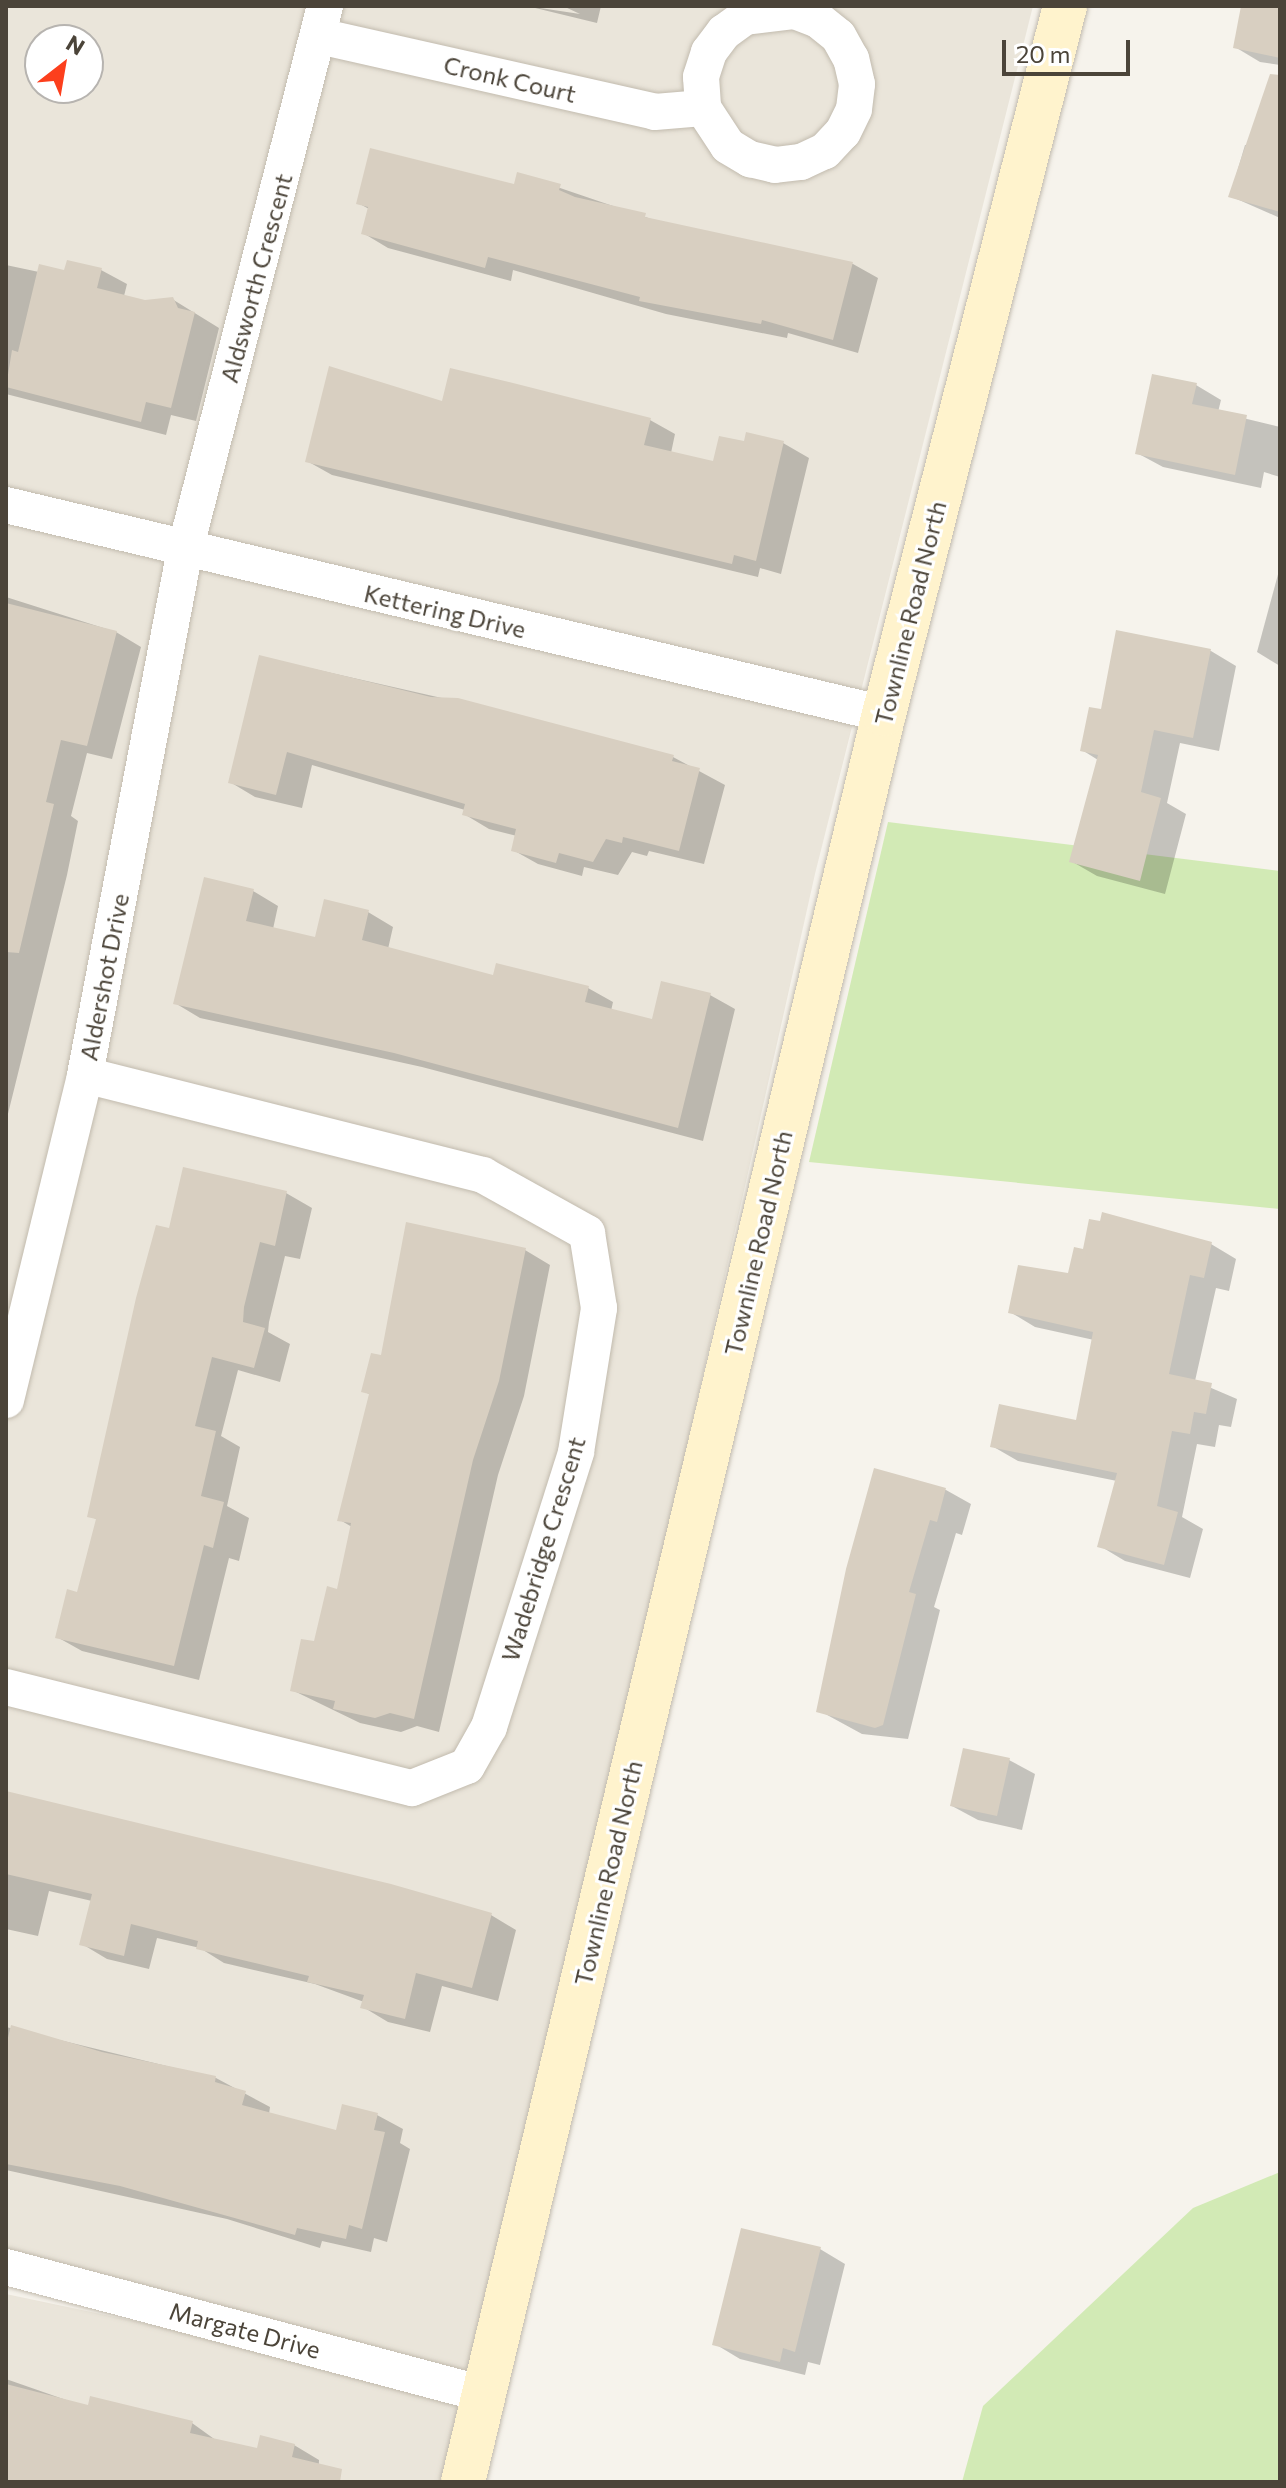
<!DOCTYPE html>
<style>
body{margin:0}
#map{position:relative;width:1286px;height:2488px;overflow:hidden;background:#f6f3ec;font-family:Commissioner,sans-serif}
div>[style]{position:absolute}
.residential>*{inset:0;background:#eae5da}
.green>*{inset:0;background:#d2eab5}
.shadow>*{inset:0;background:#0003}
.building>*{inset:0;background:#d8cfc1}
.roads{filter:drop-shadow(0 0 2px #c2bbae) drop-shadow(0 0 2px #c2bbae)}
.street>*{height:36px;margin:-18px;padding:0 18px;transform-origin:18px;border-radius:18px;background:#fff}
.secondary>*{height:44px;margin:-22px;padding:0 22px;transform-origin:22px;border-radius:22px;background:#fff3cd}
span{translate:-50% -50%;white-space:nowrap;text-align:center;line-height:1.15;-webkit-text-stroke:6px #fff;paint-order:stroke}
.street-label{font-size:24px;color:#4b4439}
.frame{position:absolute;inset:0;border:8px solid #4b4439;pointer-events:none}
.north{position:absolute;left:24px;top:24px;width:80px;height:80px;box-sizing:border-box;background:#fff;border:2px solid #b7b4b0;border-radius:50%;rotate:31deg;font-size:22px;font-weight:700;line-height:32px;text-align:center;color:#4b4439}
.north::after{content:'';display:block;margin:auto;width:28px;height:36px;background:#fc3f1d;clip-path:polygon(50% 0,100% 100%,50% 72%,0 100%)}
.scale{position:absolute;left:1002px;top:40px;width:128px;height:36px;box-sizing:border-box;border:4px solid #4b4439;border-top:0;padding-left:10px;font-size:24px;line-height:28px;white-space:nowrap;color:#4b4439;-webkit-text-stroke:6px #fff;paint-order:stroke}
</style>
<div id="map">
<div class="residential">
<div style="clip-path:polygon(evenodd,6px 6px,1033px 6px,815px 874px,478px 2377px,6px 2264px,6px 6px,40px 40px,88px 40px,88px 88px,40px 88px,40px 40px)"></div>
<div style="clip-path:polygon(6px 2294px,498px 2398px,477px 2482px,6px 2482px)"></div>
</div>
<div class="green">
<div style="clip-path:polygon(888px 822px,1280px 871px,1280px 1209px,809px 1162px)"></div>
<div style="clip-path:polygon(1280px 2172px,1280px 2482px,962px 2482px,983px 2406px,1193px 2208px)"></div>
</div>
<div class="shadow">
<div style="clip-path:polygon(527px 6px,580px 14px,563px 6px,601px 6px,597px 23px)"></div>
<div style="clip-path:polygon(1244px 6px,1280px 6px,1280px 65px,1260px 62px,1235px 47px)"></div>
<div style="clip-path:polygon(1280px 143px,1280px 218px,1230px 196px,1245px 145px)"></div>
<div style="clip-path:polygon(519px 174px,657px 221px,853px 264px,878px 278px,858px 353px,788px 333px,787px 338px,666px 314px,513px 270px,511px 281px,388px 248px,363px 233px,369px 209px,358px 203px,515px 187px)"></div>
<div style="clip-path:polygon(6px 265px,39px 272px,101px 270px,127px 284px,124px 296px,145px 302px,172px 299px,219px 328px,196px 421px,171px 415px,166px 435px,6px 394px)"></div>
<div style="clip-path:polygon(1196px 385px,1221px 400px,1218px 412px,1280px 427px,1280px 477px,1264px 472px,1261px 488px,1163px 467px,1137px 453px)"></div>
<div style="clip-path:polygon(443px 403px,650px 420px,675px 434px,671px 453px,715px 464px,745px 444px,783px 443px,809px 458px,781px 574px,760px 568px,758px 577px,332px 475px,307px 461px)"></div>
<div style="clip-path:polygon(1280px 567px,1280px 666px,1257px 652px)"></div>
<div style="clip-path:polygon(6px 597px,116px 632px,141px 647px,112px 759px,87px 753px,71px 816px,78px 821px,67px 875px,6px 1122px)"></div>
<div style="clip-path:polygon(1117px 632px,1211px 651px,1236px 666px,1219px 751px,1180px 743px,1167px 803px,1186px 814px,1165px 894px,1097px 876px,1071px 861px,1098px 760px,1082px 750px,1102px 712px)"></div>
<div style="clip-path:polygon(261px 657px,534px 719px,673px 757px,725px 785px,704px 864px,649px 851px,647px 856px,632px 852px,618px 875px,584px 867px,582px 876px,538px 864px,513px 850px,517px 836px,489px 829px,464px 814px,465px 810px,312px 765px,302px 808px,255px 797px,230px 782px)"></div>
<div style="clip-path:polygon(253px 891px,278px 906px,273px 929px,316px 939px,368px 912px,393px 927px,388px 949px,495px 977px,588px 988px,613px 1002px,611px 1011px,653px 1021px,710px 995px,735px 1009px,703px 1141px,422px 1067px,200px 1018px,175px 1003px)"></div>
<div style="clip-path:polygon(286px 1193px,312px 1208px,300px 1259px,285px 1256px,269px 1322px,268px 1332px,290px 1344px,280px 1382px,238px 1370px,221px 1436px,240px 1447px,227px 1506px,249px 1518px,239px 1561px,229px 1558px,199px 1680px,82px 1651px,57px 1637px,79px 1594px,98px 1520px,90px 1516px,170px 1230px)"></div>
<div style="clip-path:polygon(1211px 1244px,1236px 1259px,1229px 1291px,1216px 1288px,1195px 1381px,1237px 1399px,1231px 1427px,1219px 1425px,1215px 1447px,1197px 1444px,1182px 1517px,1203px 1529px,1190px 1578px,1125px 1561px,1100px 1546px,1117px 1481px,1018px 1461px,992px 1446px,1077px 1422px,1094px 1340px,1035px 1327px,1010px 1312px,1070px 1275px)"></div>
<div style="clip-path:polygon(525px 1250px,550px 1265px,524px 1396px,498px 1475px,439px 1732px,417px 1726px,401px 1732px,360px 1723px,292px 1690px,338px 1591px,352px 1527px,340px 1520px,371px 1395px,363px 1391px,383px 1358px)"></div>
<div style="clip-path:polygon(876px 1470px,946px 1490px,971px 1504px,962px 1535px,956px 1533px,934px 1607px,940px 1610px,908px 1739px,862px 1734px,818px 1710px)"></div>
<div style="clip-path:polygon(1009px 1760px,1035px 1774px,1022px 1830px,978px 1820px,952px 1806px)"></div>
<div style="clip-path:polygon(6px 1793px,491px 1915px,516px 1930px,498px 2001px,442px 1986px,430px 2032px,388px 2022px,363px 2007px,364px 2002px,315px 1984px,224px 1963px,200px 1948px,157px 1938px,149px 1969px,107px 1959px,82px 1944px,92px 1901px,49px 1891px,38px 1936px,6px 1929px)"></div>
<div style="clip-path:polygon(6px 2027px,216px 2078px,270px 2107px,269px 2114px,337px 2132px,377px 2115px,403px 2129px,400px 2143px,410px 2149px,387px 2242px,374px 2238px,371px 2252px,322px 2241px,320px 2248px,227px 2219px,6px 2170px)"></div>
<div style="clip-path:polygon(820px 2249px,845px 2264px,820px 2365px,808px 2362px,805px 2375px,740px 2359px,715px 2344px)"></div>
<div style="clip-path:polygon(6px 2379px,89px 2408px,192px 2423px,217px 2441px,258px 2451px,294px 2445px,319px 2460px,318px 2482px,6px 2482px)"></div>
</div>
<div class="building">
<div style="clip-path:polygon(1241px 6px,1280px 6px,1280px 58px,1233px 48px)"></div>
<div style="clip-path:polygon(1270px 74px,1280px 75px,1280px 212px,1228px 197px)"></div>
<div style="clip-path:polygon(370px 148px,514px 184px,517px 172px,561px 184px,559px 190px,575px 197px,646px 213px,645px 217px,853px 262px,833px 340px,762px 320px,761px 324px,639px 301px,640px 297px,488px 257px,485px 268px,361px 234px,368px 207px,356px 204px)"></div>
<div style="clip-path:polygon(67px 260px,102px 268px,97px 288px,145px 300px,173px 297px,178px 308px,195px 312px,171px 408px,146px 402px,141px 422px,6px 387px,12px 350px,18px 352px,39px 264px,64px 270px)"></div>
<div style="clip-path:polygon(329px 366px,442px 401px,450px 368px,513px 383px,651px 418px,644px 445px,713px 461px,719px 436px,744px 441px,746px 432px,784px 441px,756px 561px,734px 555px,732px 564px,305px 462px)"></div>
<div style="clip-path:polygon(1152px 374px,1197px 383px,1192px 404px,1247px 415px,1235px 475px,1135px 454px)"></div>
<div style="clip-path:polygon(6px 603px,117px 631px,87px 746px,61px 740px,46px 802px,54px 804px,19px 953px,6px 952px)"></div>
<div style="clip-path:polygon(1116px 630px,1211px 649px,1193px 738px,1154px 730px,1141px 792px,1161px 798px,1140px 881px,1069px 862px,1098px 755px,1080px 751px,1089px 707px,1101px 709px)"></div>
<div style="clip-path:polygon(259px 655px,431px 697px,458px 698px,674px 755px,672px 761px,700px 768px,679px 851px,623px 837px,622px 843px,606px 839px,593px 862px,559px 853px,556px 863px,511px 851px,516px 829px,462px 815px,465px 804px,287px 752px,276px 795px,228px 783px)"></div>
<div style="clip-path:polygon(204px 877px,254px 889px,246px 921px,315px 937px,324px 899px,369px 910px,362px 940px,493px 975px,496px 963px,589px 986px,585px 1002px,652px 1019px,661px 981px,711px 993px,678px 1128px,394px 1053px,173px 1004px)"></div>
<div style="clip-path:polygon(183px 1167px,287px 1191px,275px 1246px,260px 1242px,244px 1307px,243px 1322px,265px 1328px,254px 1368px,212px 1357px,195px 1426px,216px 1431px,201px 1496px,224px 1502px,213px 1548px,204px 1545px,174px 1666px,55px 1638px,67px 1589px,77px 1592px,96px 1519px,87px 1517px,136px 1298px,156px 1225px,169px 1228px)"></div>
<div style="clip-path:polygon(1102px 1212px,1212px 1242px,1204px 1278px,1190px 1275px,1169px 1374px,1212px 1383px,1206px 1414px,1194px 1412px,1190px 1434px,1172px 1431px,1157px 1506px,1178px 1512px,1164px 1565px,1097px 1547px,1117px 1473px,990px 1447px,999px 1404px,1076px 1420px,1093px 1332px,1008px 1313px,1018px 1265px,1068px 1273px,1074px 1247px,1083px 1249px,1089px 1219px,1100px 1221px)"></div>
<div style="clip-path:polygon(406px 1222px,526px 1248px,499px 1381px,473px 1460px,414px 1719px,390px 1713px,375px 1718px,333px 1709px,335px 1701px,290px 1691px,301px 1639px,314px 1641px,327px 1586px,337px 1589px,351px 1523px,337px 1521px,369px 1394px,361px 1392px,371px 1353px,381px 1355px)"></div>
<div style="clip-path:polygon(874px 1468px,946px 1488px,937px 1522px,930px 1520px,909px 1592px,916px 1594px,883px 1725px,875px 1728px,816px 1712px,846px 1569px)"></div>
<div style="clip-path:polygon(963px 1748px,1010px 1758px,997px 1816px,950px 1806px)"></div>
<div style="clip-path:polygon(6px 1791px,391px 1884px,492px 1913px,472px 1988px,416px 1973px,405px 2019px,360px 2008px,364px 1995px,307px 1982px,309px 1976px,196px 1949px,198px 1941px,131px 1924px,124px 1956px,79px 1945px,92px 1894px,6px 1874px)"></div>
<div style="clip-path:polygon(11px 2025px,102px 2052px,216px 2076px,215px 2082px,246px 2091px,242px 2105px,336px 2130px,342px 2104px,378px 2113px,374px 2130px,385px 2132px,362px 2229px,349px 2225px,346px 2239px,297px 2228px,295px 2235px,120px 2186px,6px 2164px,6px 2046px)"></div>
<div style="clip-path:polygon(741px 2228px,821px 2247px,795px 2352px,783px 2348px,780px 2362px,712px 2345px)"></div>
<div style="clip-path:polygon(6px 2384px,88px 2405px,90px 2396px,193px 2421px,190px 2433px,257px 2448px,260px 2435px,295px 2444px,292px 2457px,342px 2469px,340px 2482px,6px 2482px)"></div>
</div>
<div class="roads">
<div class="street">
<div style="left:319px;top:36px;width:344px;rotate:12.7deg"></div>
<div style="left:655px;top:112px;width:48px;rotate:-4.8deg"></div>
<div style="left:703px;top:108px;width:45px;rotate:56.7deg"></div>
<div style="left:728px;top:146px;width:26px;rotate:31deg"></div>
<div style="left:750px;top:159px;width:26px;rotate:13deg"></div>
<div style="left:775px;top:165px;width:26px;rotate:-7deg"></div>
<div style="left:801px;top:162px;width:26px;rotate:-25deg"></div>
<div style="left:825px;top:151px;width:26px;rotate:-47deg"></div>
<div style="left:843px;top:132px;width:25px;rotate:-64deg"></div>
<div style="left:854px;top:109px;width:25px;rotate:-83deg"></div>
<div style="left:857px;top:84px;width:26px;rotate:-103deg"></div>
<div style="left:851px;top:59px;width:26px;rotate:-119deg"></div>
<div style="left:838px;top:36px;width:26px;rotate:-141deg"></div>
<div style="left:818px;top:20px;width:25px;rotate:-159deg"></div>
<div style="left:795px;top:11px;width:50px;rotate:173.2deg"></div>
<div style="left:745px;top:17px;width:26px;rotate:144deg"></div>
<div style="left:724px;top:32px;width:25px;rotate:127deg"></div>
<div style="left:709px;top:52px;width:26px;rotate:108deg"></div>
<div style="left:701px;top:77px;width:31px;rotate:86deg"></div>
<div style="left:6px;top:505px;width:903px;rotate:13.39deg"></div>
<div style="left:6px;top:1400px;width:334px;rotate:-76.3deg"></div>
<div style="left:85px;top:1075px;width:534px;rotate:-79.22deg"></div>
<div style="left:185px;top:550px;width:562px;rotate:-75.57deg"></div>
<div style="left:6px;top:1687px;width:418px;rotate:14deg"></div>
<div style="left:412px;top:1788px;width:59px;rotate:-21.8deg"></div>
<div style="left:467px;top:1766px;width:45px;rotate:-60.6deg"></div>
<div style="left:489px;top:1727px;width:288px;rotate:-72.4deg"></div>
<div style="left:576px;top:1452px;width:146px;rotate:-80.9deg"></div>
<div style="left:599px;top:1308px;width:76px;rotate:-99.1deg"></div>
<div style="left:587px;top:1233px;width:119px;rotate:-150.9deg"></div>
<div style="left:483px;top:1175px;width:410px;rotate:-165.9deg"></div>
<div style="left:6px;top:2267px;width:495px;rotate:14.9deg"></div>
</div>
<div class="secondary">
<div style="left:463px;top:2482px;width:1817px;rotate:-76.61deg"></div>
<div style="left:884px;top:714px;width:731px;rotate:-75.66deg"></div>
</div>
</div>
<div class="street-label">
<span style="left:510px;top:79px;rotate:13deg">Cronk Court</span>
<span style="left:256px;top:278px;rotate:-75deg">Aldsworth Crescent</span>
<span style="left:445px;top:611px;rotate:13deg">Kettering Drive</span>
<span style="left:910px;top:613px;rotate:-76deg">Townline Road North</span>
<span style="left:104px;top:977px;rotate:-79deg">Aldershot Drive</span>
<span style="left:758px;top:1243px;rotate:-77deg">Townline Road North</span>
<span style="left:543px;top:1549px;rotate:-73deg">Wadebridge Crescent</span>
<span style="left:608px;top:1873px;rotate:-77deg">Townline Road North</span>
<span style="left:245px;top:2330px;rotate:15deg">Margate Drive</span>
</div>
<div class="frame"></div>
<div class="north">N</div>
<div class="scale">20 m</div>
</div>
